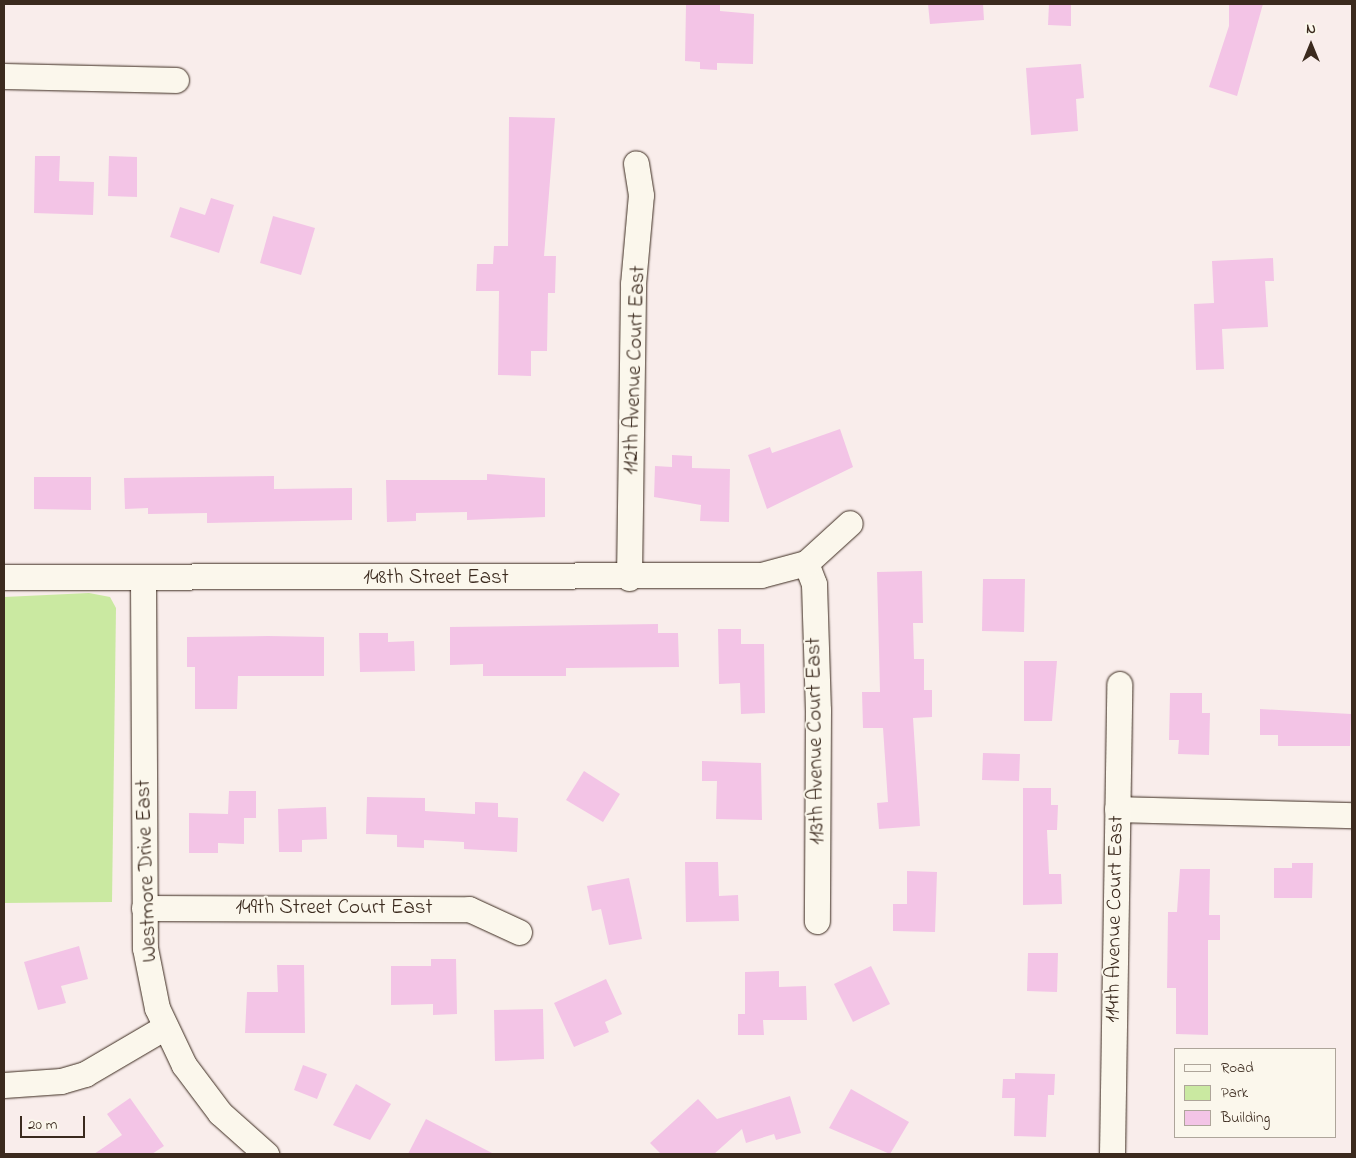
<!DOCTYPE html>
<style>
body{margin:0}
#map{position:relative;width:1356px;height:1158px;overflow:hidden;background:#f9edeb;font-family:"Indie Flower",sans-serif}
div>[style]{position:absolute}
.green>*{inset:0;background:#cae9a1}
.building>*{inset:0;background:#f3c4e6}
.roads{filter:drop-shadow(0 0 1px #3b2a1e) drop-shadow(0 0 1px #3b2a1e)}
.street>*{height:25px;margin:-12.5px;padding:0 12.5px;transform-origin:12.5px;border-radius:12.5px;background:#fbf7ec}
span{translate:-50% -50%;white-space:nowrap;text-align:center;line-height:1.15;-webkit-text-stroke:4px #fbf7ec;paint-order:stroke}
.street-label{font-size:21px;color:#3b2a1e}
.frame{position:absolute;inset:0;border:5px solid #3b2a1e;pointer-events:none}
.legend{position:absolute;left:1174px;top:1048px;width:162px;height:90px;box-sizing:border-box;background:#fbf7ec;border:1px solid #aea59a;margin:0;padding:6px 9px;list-style:none;font-size:15px;color:#3b2a1e}
.legend li{display:flex;align-items:center;gap:10px;height:25px}
.legend b{width:25px;border:1px solid #aea59a}
.north{position:absolute;left:1286px;top:20px;width:50px;height:50px;-webkit-text-stroke:4px #fbf7ec;paint-order:stroke;rotate:0deg;font-size:14px;font-weight:700;line-height:20px;text-align:center;color:#3b2a1e}
.north::after{content:'';display:block;margin:auto;width:18px;height:22px;background:#3b2a1e;clip-path:polygon(50% 0,100% 100%,50% 72%,0 100%)}
.scale{position:absolute;left:20px;top:1116px;width:65px;height:22px;box-sizing:border-box;border:2px solid #3b2a1e;border-top:0;padding-left:6px;font-size:15px;line-height:18px;white-space:nowrap;color:#3b2a1e;-webkit-text-stroke:4px #fbf7ec;paint-order:stroke}
</style>
<div id="map">
<div class="green">
<div style="clip-path:polygon(89px 593px,110px 597px,116px 608px,112px 902px,4px 903px,4px 597px)"></div>
</div>
<div class="building">
<div style="clip-path:polygon(928px 4px,983px 4px,984px 20px,930px 24px)"></div>
<div style="clip-path:polygon(1049px 4px,1071px 4px,1071px 26px,1048px 25px)"></div>
<div style="clip-path:polygon(1229px 4px,1263px 4px,1237px 96px,1209px 87px,1229px 26px)"></div>
<div style="clip-path:polygon(686px 5px,720px 5px,720px 11px,754px 14px,753px 64px,717px 63px,717px 70px,700px 69px,700px 62px,685px 61px)"></div>
<div style="clip-path:polygon(1081px 64px,1084px 98px,1076px 99px,1078px 131px,1031px 135px,1026px 68px)"></div>
<div style="clip-path:polygon(509px 117px,555px 118px,544px 256px,556px 256px,555px 293px,548px 293px,547px 351px,531px 351px,531px 376px,498px 375px,499px 291px,476px 291px,477px 264px,493px 264px,494px 246px,508px 246px)"></div>
<div style="clip-path:polygon(35px 156px,60px 156px,59px 181px,94px 182px,93px 215px,34px 213px)"></div>
<div style="clip-path:polygon(109px 156px,137px 157px,137px 197px,108px 196px)"></div>
<div style="clip-path:polygon(211px 198px,234px 205px,219px 253px,170px 237px,180px 207px,205px 215px)"></div>
<div style="clip-path:polygon(273px 216px,315px 228px,301px 275px,260px 263px)"></div>
<div style="clip-path:polygon(1273px 258px,1274px 281px,1265px 281px,1268px 327px,1222px 329px,1224px 369px,1196px 370px,1194px 304px,1214px 303px,1212px 261px)"></div>
<div style="clip-path:polygon(840px 429px,853px 467px,767px 509px,748px 455px,770px 447px,772px 453px)"></div>
<div style="clip-path:polygon(672px 455px,692px 456px,692px 468px,730px 469px,729px 522px,700px 521px,701px 505px,654px 497px,655px 466px,672px 467px)"></div>
<div style="clip-path:polygon(487px 474px,545px 478px,545px 517px,467px 520px,467px 512px,416px 513px,416px 521px,387px 522px,386px 480px,487px 480px)"></div>
<div style="clip-path:polygon(274px 476px,274px 489px,352px 488px,352px 520px,207px 523px,207px 513px,148px 514px,148px 508px,125px 509px,124px 478px)"></div>
<div style="clip-path:polygon(34px 477px,91px 477px,91px 510px,34px 509px)"></div>
<div style="clip-path:polygon(922px 571px,923px 623px,913px 623px,914px 659px,924px 659px,924px 690px,932px 690px,932px 717px,913px 718px,920px 826px,879px 829px,877px 803px,888px 802px,883px 728px,863px 728px,862px 692px,880px 692px,877px 572px)"></div>
<div style="clip-path:polygon(983px 579px,1025px 579px,1024px 632px,982px 631px)"></div>
<div style="clip-path:polygon(658px 624px,658px 633px,678px 633px,679px 667px,566px 668px,566px 676px,483px 676px,483px 664px,450px 665px,450px 627px)"></div>
<div style="clip-path:polygon(718px 629px,741px 629px,741px 644px,764px 644px,765px 713px,741px 714px,740px 683px,719px 684px)"></div>
<div style="clip-path:polygon(359px 633px,388px 633px,388px 642px,414px 641px,415px 671px,360px 672px)"></div>
<div style="clip-path:polygon(268px 636px,324px 637px,324px 676px,238px 676px,237px 709px,195px 709px,195px 667px,187px 667px,187px 637px)"></div>
<div style="clip-path:polygon(1024px 661px,1057px 661px,1052px 721px,1024px 721px)"></div>
<div style="clip-path:polygon(1170px 693px,1202px 693px,1202px 713px,1210px 713px,1209px 755px,1178px 754px,1179px 740px,1169px 740px)"></div>
<div style="clip-path:polygon(1260px 709px,1351px 714px,1350px 746px,1278px 746px,1278px 735px,1260px 735px)"></div>
<div style="clip-path:polygon(983px 753px,1020px 754px,1019px 781px,982px 780px)"></div>
<div style="clip-path:polygon(702px 761px,761px 763px,762px 820px,716px 819px,717px 781px,702px 781px)"></div>
<div style="clip-path:polygon(584px 771px,620px 794px,603px 822px,566px 800px)"></div>
<div style="clip-path:polygon(1023px 788px,1051px 788px,1051px 805px,1058px 805px,1057px 830px,1047px 830px,1049px 874px,1061px 874px,1062px 904px,1023px 905px)"></div>
<div style="clip-path:polygon(229px 791px,256px 791px,256px 818px,244px 818px,244px 844px,218px 843px,218px 853px,189px 853px,189px 813px,228px 814px)"></div>
<div style="clip-path:polygon(367px 797px,425px 798px,425px 811px,475px 814px,475px 802px,498px 803px,498px 817px,518px 818px,517px 852px,464px 849px,464px 842px,424px 840px,424px 848px,397px 847px,397px 835px,366px 834px)"></div>
<div style="clip-path:polygon(326px 807px,327px 839px,302px 840px,302px 852px,279px 852px,278px 809px)"></div>
<div style="clip-path:polygon(685px 862px,718px 862px,719px 896px,738px 895px,739px 921px,686px 922px)"></div>
<div style="clip-path:polygon(1292px 863px,1313px 863px,1312px 898px,1274px 898px,1274px 868px,1292px 868px)"></div>
<div style="clip-path:polygon(1180px 869px,1210px 869px,1209px 915px,1220px 915px,1220px 940px,1208px 940px,1208px 1035px,1176px 1034px,1176px 988px,1167px 988px,1168px 912px,1177px 912px)"></div>
<div style="clip-path:polygon(907px 871px,937px 872px,935px 932px,893px 931px,893px 904px,907px 904px)"></div>
<div style="clip-path:polygon(629px 878px,642px 939px,609px 945px,601px 909px,592px 911px,587px 886px)"></div>
<div style="clip-path:polygon(79px 946px,88px 979px,61px 986px,66px 1003px,38px 1010px,24px 962px)"></div>
<div style="clip-path:polygon(1028px 953px,1058px 953px,1057px 992px,1027px 991px)"></div>
<div style="clip-path:polygon(431px 959px,456px 959px,457px 1014px,433px 1015px,433px 1004px,391px 1005px,391px 966px,431px 966px)"></div>
<div style="clip-path:polygon(277px 965px,304px 965px,305px 1033px,245px 1033px,247px 992px,278px 992px)"></div>
<div style="clip-path:polygon(871px 966px,890px 1004px,853px 1022px,834px 984px)"></div>
<div style="clip-path:polygon(779px 971px,779px 987px,806px 986px,807px 1020px,763px 1020px,764px 1035px,738px 1035px,738px 1014px,745px 1014px,745px 972px)"></div>
<div style="clip-path:polygon(606px 979px,622px 1014px,605px 1022px,609px 1032px,574px 1047px,554px 1003px)"></div>
<div style="clip-path:polygon(543px 1009px,544px 1059px,495px 1061px,494px 1010px)"></div>
<div style="clip-path:polygon(303px 1065px,327px 1074px,317px 1099px,294px 1090px)"></div>
<div style="clip-path:polygon(1015px 1073px,1055px 1074px,1054px 1095px,1048px 1095px,1046px 1137px,1014px 1136px,1015px 1098px,1002px 1098px,1003px 1079px,1015px 1079px)"></div>
<div style="clip-path:polygon(356px 1084px,391px 1104px,370px 1140px,333px 1125px)"></div>
<div style="clip-path:polygon(851px 1089px,909px 1122px,890px 1154px,829px 1128px)"></div>
<div style="clip-path:polygon(790px 1096px,801px 1133px,776px 1140px,774px 1134px,746px 1143px,742px 1129px,714px 1154px,661px 1154px,650px 1143px,698px 1099px,717px 1119px)"></div>
<div style="clip-path:polygon(130px 1098px,164px 1146px,152px 1154px,94px 1154px,122px 1135px,107px 1114px)"></div>
<div style="clip-path:polygon(426px 1119px,494px 1154px,408px 1154px)"></div>
</div>
<div class="roads">
<div class="street">
<div style="left:4px;top:76px;width:172px;rotate:1.3deg"></div>
<div style="left:806px;top:563px;width:22px;rotate:69deg"></div>
<div style="left:814px;top:584px;width:126px;rotate:88.2deg"></div>
<div style="left:818px;top:710px;width:211px;rotate:90.3deg"></div>
<div style="left:4px;top:577px;width:757px;rotate:-0.15deg"></div>
<div style="left:761px;top:575px;width:47px;rotate:-14.9deg"></div>
<div style="left:806px;top:563px;width:59px;rotate:-42.3deg"></div>
<div style="left:629px;top:578px;width:294px;rotate:-89.2deg"></div>
<div style="left:633px;top:284px;width:89px;rotate:-84.9deg"></div>
<div style="left:641px;top:195px;width:32px;rotate:-99deg"></div>
<div style="left:143px;top:579px;width:369px;rotate:89.7deg"></div>
<div style="left:145px;top:948px;width:61px;rotate:78.7deg"></div>
<div style="left:157px;top:1008px;width:63px;rotate:64.7deg"></div>
<div style="left:184px;top:1065px;width:60px;rotate:53.1deg"></div>
<div style="left:220px;top:1113px;width:62px;rotate:41.7deg"></div>
<div style="left:1117px;top:809px;width:235px;rotate:1.5deg"></div>
<div style="left:144px;top:908px;width:325px;rotate:0.2deg"></div>
<div style="left:469px;top:909px;width:55px;rotate:24.7deg"></div>
<div style="left:4px;top:1085px;width:57px;rotate:-4deg"></div>
<div style="left:61px;top:1081px;width:25px;rotate:-16deg"></div>
<div style="left:85px;top:1074px;width:93px;rotate:-30.4deg"></div>
<div style="left:1112px;top:1154px;width:470px;rotate:-89.1deg"></div>
</div>
</div>
<div class="street-label">
<span style="left:635px;top:370px;rotate:-88deg">112th Avenue Court East</span>
<span style="left:436px;top:578px">148th Street East</span>
<span style="left:816px;top:741px;rotate:-91deg">113th Avenue Court East</span>
<span style="left:147px;top:871px;rotate:-92deg">Westmore Drive East</span>
<span style="left:334px;top:908px">149th Street Court East</span>
<span style="left:1115px;top:919px;rotate:-89deg">114th Avenue Court East</span>
</div>
<div class="frame"></div>
<ul class="legend">
<li><b style="height:6px;background:#fbf7ec"></b>Road</li>
<li><b style="height:14px;background:#cae9a1"></b>Park</li>
<li><b style="height:14px;background:#f3c4e6"></b>Building</li>
</ul>
<div class="north">N</div>
<div class="scale">20 m</div>
</div>
